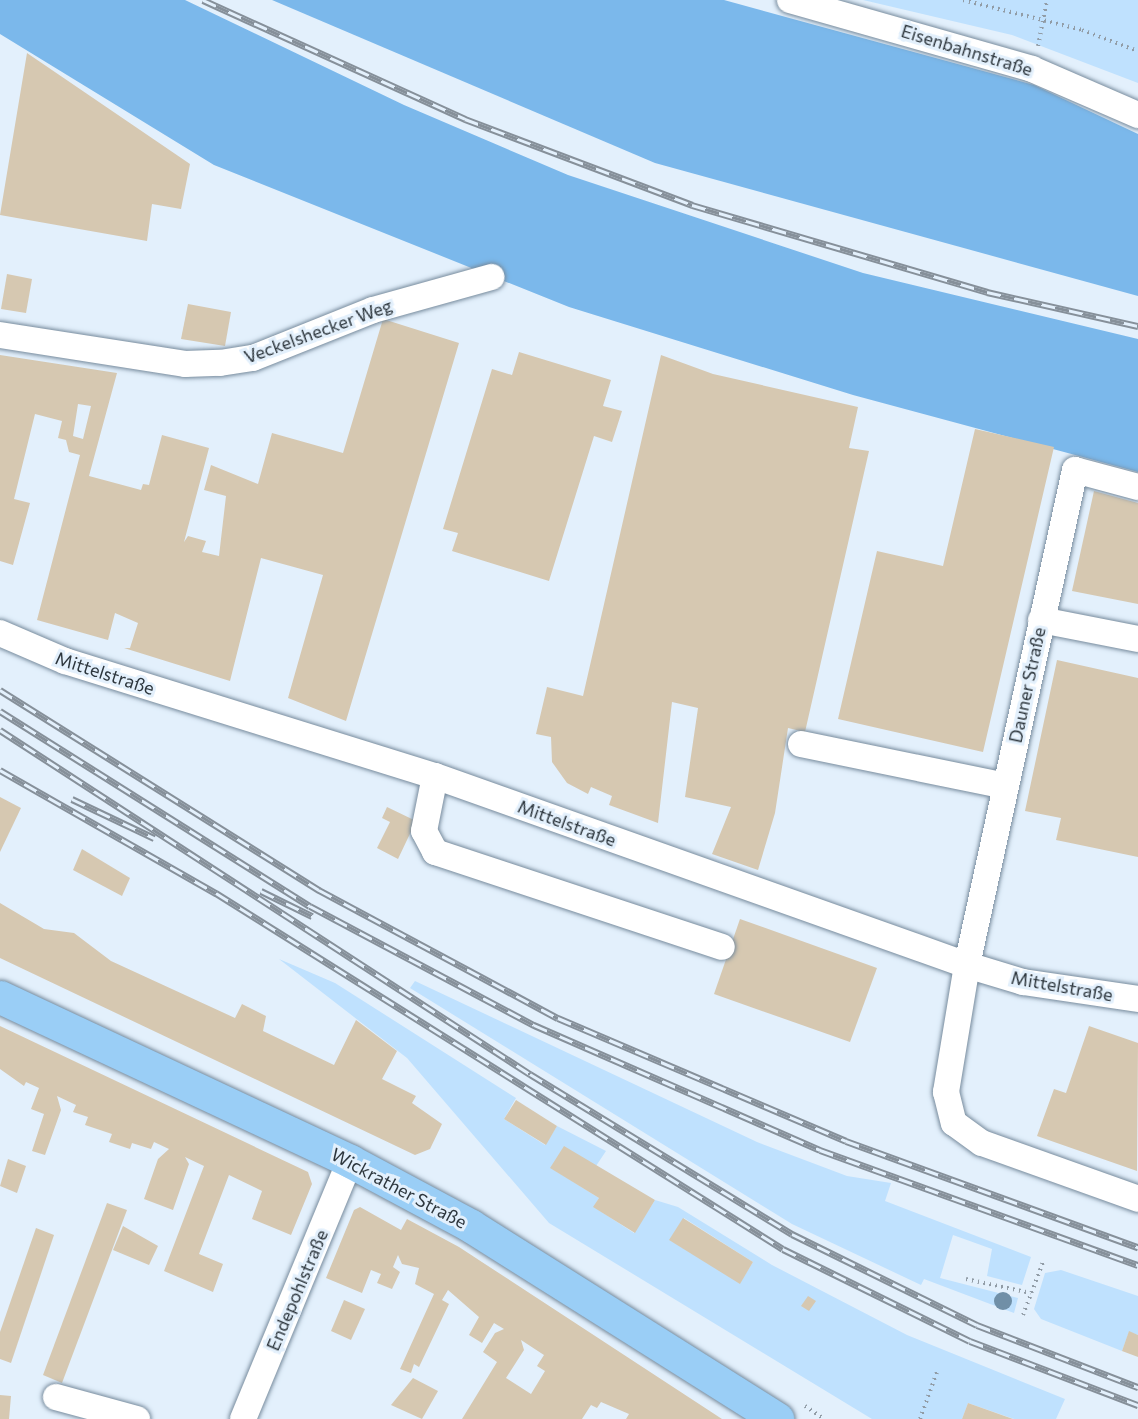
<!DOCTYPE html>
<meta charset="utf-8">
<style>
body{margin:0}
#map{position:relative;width:1138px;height:1419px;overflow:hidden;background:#e3f0fc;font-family:Commissioner,sans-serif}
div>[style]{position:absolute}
.green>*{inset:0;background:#bfe1fe}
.forest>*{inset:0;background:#7bb8eb}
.building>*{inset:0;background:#d6c8b1}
.path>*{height:4px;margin-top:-2px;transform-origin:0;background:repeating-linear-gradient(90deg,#919ca6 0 1.5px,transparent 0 6px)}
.roads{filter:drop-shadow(0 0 2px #778b9d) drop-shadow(0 0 2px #778b9d)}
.minor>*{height:26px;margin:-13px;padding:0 13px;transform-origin:13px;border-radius:13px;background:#fff}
.major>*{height:33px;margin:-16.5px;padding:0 16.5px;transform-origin:16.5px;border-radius:16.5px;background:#9acef6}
.rail>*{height:7px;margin-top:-3.5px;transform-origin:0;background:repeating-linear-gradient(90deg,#e3f0fc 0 14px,#86909a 0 28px);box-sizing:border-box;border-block:2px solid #86909a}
.trees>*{width:18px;height:18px;margin:-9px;border-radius:50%;background:#708fa7}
span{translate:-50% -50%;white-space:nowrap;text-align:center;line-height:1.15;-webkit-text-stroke:6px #e3f0fc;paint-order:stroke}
.street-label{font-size:18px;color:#2d363d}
</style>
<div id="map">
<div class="green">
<div style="clip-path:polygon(863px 0,1138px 0,1138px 83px,1012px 35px)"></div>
<div style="clip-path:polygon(evenodd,279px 959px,335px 983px,516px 1098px,504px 1119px,545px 1145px,557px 1126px,606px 1151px,596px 1166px,551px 1168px,599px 1198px,594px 1207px,634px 1233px,655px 1200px,678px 1207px,772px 1265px,907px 1335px,1065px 1399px,1056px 1419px,1014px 1419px,968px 1403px,962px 1419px,872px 1419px,549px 1223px,407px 1058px,279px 959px,684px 1218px,753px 1262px,740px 1283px,670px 1240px,684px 1218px)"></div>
<div style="clip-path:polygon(415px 981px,757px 1142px,847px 1176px,891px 1183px,885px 1201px,1031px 1257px,1022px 1285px,987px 1276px,992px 1249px,953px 1235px,940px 1278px,1018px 1298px,1014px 1313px,924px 1279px,921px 1285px,792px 1224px,410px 988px)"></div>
<div style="clip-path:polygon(1061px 1270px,1138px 1296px,1138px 1335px,1129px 1332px,1122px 1351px,1041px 1319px,1034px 1309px,1045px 1273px)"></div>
</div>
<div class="forest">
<div style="clip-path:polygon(0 0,185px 0,404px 105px,568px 175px,863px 273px,1138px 339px,1138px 472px,853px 395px,569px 307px,214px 165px,0 34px)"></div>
<div style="clip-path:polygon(272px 0,724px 0,1034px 85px,1138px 134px,1138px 296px,655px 163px)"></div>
</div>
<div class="building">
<div style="clip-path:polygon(27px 53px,190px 164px,181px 209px,152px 204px,147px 241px,0 215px)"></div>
<div style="clip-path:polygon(7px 274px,32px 279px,26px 313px,1px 309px)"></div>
<div style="clip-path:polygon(188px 304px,231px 312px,225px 346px,181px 339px)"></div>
<div style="clip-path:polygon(evenodd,383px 319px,459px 343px,346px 721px,288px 698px,323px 575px,261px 558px,230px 681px,124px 648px,130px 648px,138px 623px,115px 613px,108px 640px,37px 620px,80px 455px,69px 452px,66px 440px,58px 438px,62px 421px,35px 414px,14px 499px,30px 503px,13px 565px,0 561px,0 355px,117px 373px,89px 476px,141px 490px,143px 484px,149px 485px,162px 435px,209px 448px,184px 542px,188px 536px,206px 541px,202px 552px,219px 556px,226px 496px,204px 490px,211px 465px,258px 484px,272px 433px,343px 453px,383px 319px,78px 404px,91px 406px,83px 439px,73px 436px,78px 404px)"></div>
<div style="clip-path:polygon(519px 352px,611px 380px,603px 406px,622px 411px,612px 442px,594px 436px,549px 581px,452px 551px,458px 533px,443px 529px,492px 369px,512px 375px)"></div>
<div style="clip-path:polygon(661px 355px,713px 374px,858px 407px,849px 448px,869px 451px,805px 732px,788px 728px,775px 813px,758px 870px,712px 854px,731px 807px,685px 797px,698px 708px,672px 702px,658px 823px,609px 805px,612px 796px,591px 787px,588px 794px,567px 783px,552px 762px,551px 737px,536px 734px,547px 687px,583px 696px)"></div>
<div style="clip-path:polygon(975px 429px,1054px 447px,983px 752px,838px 719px,877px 551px,943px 566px)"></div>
<div style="clip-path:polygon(1094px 491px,1138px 503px,1138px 604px,1072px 591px)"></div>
<div style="clip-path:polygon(1057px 660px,1138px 678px,1138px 857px,1056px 840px,1061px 818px,1025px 811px)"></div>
<div style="clip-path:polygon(0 797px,21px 808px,0 852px)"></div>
<div style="clip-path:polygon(387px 807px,416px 821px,398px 859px,377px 848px,390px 822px,382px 818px)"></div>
<div style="clip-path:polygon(82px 849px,130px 878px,122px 896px,73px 870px)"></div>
<div style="clip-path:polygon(0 903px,44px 929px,74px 933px,111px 961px,235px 1018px,242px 1004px,266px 1016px,263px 1031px,334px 1065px,356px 1020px,397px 1051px,382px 1079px,416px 1096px,412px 1103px,442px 1124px,430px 1149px,415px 1155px,0 958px)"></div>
<div style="clip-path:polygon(740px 919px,877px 968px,850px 1042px,714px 994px)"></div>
<div style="clip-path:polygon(0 1026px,308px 1172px,312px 1184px,291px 1235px,252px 1219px,262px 1191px,229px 1175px,199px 1254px,223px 1264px,213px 1292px,164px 1271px,204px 1166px,185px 1157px,189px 1164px,173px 1210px,144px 1199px,158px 1159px,169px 1149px,154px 1142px,151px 1149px,132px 1143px,130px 1149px,109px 1142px,112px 1134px,85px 1125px,88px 1117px,73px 1112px,76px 1105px,57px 1096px,61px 1110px,45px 1155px,32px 1151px,44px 1114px,31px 1109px,39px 1088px,26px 1082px,24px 1086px,0 1069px)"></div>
<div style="clip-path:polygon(1089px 1026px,1138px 1043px,1137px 1171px,1037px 1136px,1054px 1089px,1066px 1093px)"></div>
<div style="clip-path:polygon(516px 1100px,557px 1126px,546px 1145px,504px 1119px)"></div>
<div style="clip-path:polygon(564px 1146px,655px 1200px,635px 1233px,593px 1207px,599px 1198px,550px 1168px)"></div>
<div style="clip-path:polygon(8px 1159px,26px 1166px,17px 1193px,0 1186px)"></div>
<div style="clip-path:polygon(107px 1203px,127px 1210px,62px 1383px,43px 1375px)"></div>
<div style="clip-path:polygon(evenodd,360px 1207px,401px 1230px,407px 1219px,459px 1247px,722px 1419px,626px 1419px,629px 1414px,601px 1402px,597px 1408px,591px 1405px,582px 1419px,462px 1419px,497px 1362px,483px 1352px,495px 1333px,504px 1329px,494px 1323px,482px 1343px,469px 1335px,479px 1317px,448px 1290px,442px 1300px,449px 1304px,419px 1367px,414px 1364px,411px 1373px,400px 1369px,434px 1294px,415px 1284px,419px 1268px,402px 1264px,398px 1255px,393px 1267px,400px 1272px,392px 1289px,377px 1283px,381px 1274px,371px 1270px,362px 1293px,326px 1278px,354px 1210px,360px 1207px,521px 1340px,544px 1355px,537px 1366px,545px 1371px,531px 1394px,506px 1378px,524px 1350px,521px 1340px)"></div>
<div style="clip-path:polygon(683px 1218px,753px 1262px,740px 1284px,669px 1240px)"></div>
<div style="clip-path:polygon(123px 1226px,158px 1246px,149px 1265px,113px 1250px)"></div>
<div style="clip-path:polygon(36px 1228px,54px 1235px,11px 1363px,0 1359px,0 1332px)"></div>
<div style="clip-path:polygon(808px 1296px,816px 1301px,809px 1311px,801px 1306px)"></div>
<div style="clip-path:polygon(344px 1300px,365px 1309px,351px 1340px,331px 1331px)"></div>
<div style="clip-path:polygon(1129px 1331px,1138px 1335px,1138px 1357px,1122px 1351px)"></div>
<div style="clip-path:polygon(413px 1378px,438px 1391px,422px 1419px,391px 1405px)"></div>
<div style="clip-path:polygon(0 1395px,11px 1396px,9px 1419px,0 1419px)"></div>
<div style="clip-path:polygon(968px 1403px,1013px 1419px,962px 1419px)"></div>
</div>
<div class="path">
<div style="left:963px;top:0;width:123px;rotate:14.1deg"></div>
<div style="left:1082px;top:30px;width:60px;rotate:20.6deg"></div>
<div style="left:1038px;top:46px;width:47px;rotate:-78.9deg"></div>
<div style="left:966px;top:1279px;width:66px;rotate:12.2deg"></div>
<div style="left:1023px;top:1315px;width:57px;rotate:-69.3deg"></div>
<div style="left:805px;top:1406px;width:23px;rotate:34deg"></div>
<div style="left:920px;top:1419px;width:53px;rotate:-70.2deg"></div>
</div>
<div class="roads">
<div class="minor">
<div style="left:790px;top:0;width:252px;rotate:15.9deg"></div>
<div style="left:1032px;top:69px;width:116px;rotate:23.5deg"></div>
<div style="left:0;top:335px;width:187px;rotate:8.9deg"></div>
<div style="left:185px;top:364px;width:35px;rotate:-2deg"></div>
<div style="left:220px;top:363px;width:33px;rotate:-9deg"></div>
<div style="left:253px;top:358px;width:129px;rotate:-21.8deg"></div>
<div style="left:373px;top:310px;width:123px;rotate:-15.6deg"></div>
<div style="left:1138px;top:487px;width:65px;rotate:-164.9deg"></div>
<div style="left:1075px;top:470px;width:507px;rotate:102.31deg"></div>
<div style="left:967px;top:965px;width:129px;rotate:99.4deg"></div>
<div style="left:946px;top:1092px;width:32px;rotate:76deg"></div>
<div style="left:954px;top:1123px;width:34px;rotate:36deg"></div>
<div style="left:982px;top:1143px;width:166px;rotate:19.7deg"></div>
<div style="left:1041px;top:620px;width:99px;rotate:11.1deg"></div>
<div style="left:0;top:633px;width:71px;rotate:23.3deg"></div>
<div style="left:65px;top:661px;width:387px;rotate:17.3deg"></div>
<div style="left:435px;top:776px;width:565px;rotate:19.56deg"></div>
<div style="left:967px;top:965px;width:59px;rotate:16.9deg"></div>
<div style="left:1023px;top:982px;width:116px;rotate:8.4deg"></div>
<div style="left:801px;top:744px;width:208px;rotate:11.6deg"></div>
<div style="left:435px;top:776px;width:56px;rotate:101.3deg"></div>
<div style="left:424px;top:831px;width:24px;rotate:62deg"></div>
<div style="left:435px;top:852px;width:302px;rotate:18.3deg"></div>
<div style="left:56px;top:1397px;width:84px;rotate:15.2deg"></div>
<div style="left:243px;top:1419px;width:279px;rotate:-67.5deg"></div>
</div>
<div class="major">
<div style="left:0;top:997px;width:387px;rotate:25.1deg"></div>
<div style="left:350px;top:1161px;width:137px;rotate:28.2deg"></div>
<div style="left:471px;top:1226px;width:362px;rotate:32.2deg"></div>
</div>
</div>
<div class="rail">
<div style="left:203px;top:0;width:288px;rotate:24.4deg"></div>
<div style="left:465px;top:119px;width:243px;rotate:20.7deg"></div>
<div style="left:692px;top:205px;width:308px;rotate:16.4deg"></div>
<div style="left:987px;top:292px;width:155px;rotate:12.7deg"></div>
<div style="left:0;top:690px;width:377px;rotate:32.1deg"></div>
<div style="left:319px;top:890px;width:271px;rotate:28.2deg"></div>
<div style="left:558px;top:1018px;width:313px;rotate:23.1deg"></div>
<div style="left:846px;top:1141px;width:311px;rotate:20deg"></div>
<div style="left:0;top:711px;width:366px;rotate:32.2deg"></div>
<div style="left:310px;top:906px;width:254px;rotate:28deg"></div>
<div style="left:534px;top:1025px;width:312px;rotate:23.6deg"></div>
<div style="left:820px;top:1150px;width:338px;rotate:19.9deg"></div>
<div style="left:0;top:730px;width:632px;rotate:32.99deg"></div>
<div style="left:530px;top:1074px;width:307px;rotate:31.4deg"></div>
<div style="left:792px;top:1234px;width:206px;rotate:26.2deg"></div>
<div style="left:977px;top:1325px;width:173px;rotate:21.1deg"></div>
<div style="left:0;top:770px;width:249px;rotate:29.7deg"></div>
<div style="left:216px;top:893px;width:669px;rotate:32.12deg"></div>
<div style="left:783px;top:1249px;width:208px;rotate:26.2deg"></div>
<div style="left:970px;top:1341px;width:180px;rotate:20.9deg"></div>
<div style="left:72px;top:799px;width:91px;rotate:25.4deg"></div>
<div style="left:261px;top:891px;width:57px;rotate:26.1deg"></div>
</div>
<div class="trees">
<div style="left:1003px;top:1301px"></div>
</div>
<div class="street-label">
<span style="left:967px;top:50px;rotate:17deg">Eisenbahnstraße</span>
<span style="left:318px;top:331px;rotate:-20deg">Veckelshecker Weg</span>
<span style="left:105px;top:673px;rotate:18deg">Mittelstraße</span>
<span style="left:1027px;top:685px;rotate:-78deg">Dauner Straße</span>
<span style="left:567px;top:823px;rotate:20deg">Mittelstraße</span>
<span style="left:1062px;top:986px;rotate:10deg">Mittelstraße</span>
<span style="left:399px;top:1188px;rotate:28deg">Wickrather Straße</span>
<span style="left:297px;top:1290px;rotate:-67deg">Endepohlstraße</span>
</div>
</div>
